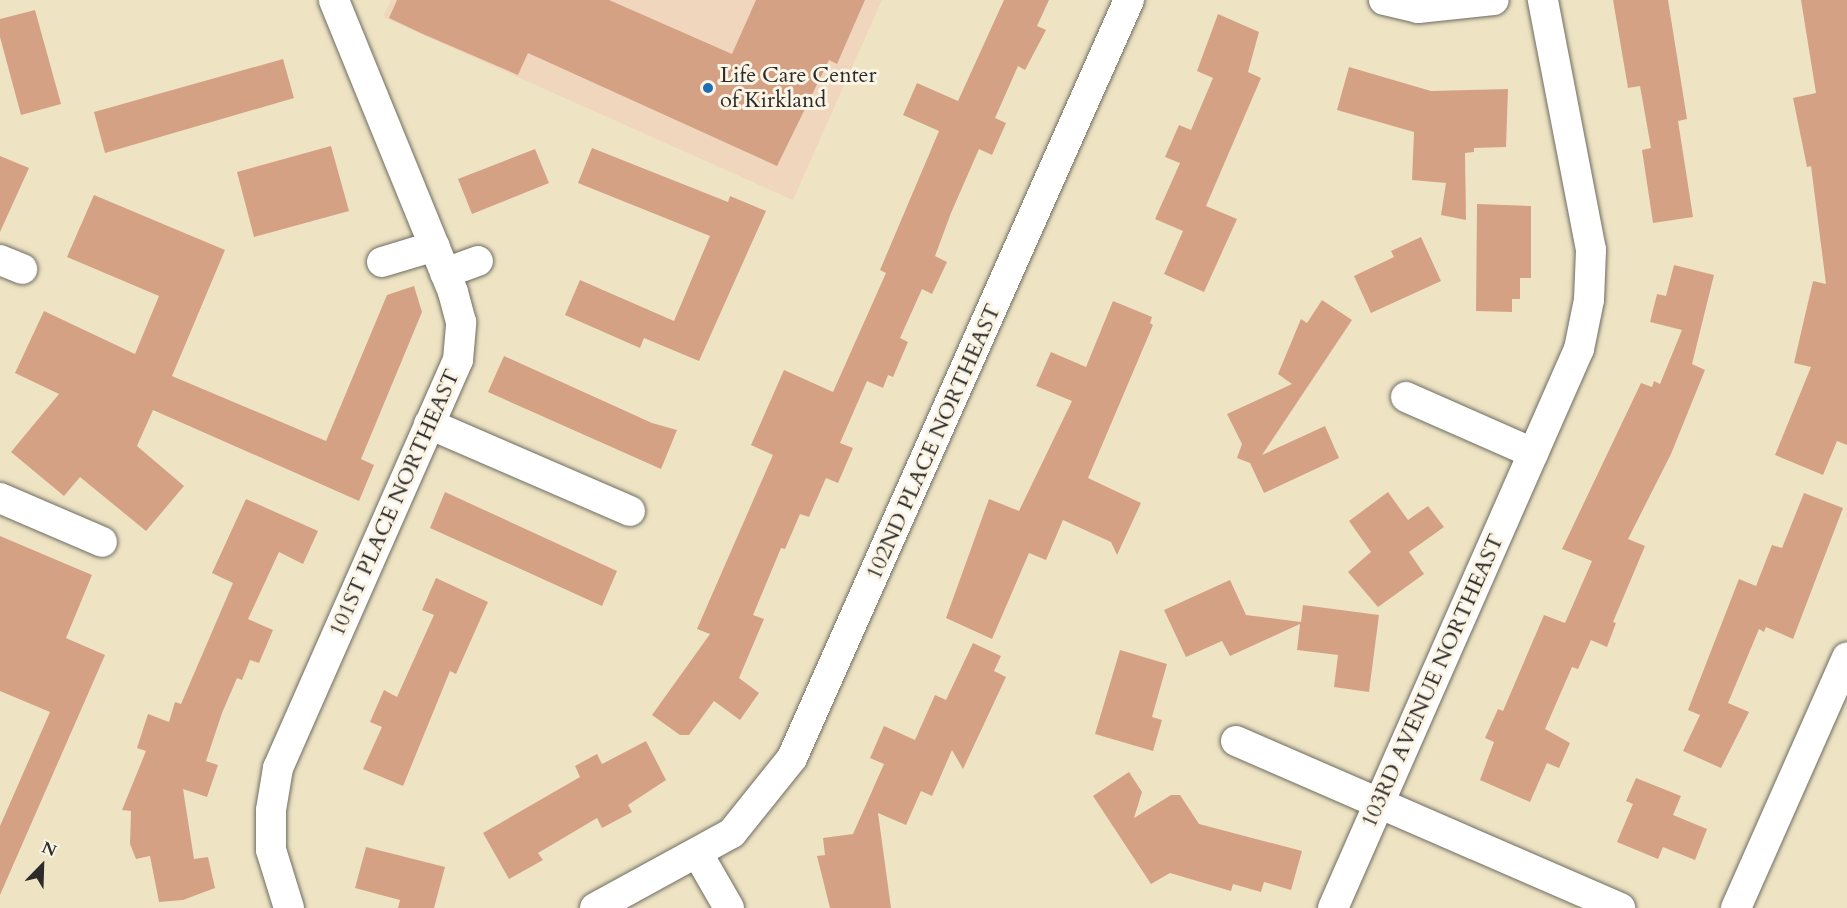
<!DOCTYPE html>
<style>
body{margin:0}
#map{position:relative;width:1847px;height:908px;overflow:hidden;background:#eee4c4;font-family:Cardo,serif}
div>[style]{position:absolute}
.built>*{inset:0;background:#f0d6bc}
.building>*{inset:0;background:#d5a184}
.roads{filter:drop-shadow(0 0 2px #6f6c61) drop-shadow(0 0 2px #6f6c61)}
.minor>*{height:30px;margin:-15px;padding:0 15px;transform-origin:15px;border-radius:15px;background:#fff}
.dots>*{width:16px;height:16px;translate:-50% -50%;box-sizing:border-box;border:3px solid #fcf5e5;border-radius:50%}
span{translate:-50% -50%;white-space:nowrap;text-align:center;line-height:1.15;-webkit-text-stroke:6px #fcf5e5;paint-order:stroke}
.poi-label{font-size:22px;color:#2b2b2b}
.left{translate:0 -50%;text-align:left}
.street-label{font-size:22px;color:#2b2b2b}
.north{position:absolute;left:12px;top:836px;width:60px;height:60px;-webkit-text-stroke:4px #fcf5e5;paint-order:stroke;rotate:23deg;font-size:16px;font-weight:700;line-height:24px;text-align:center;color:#2b2b2b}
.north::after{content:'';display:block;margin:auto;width:21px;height:27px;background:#2b2b2b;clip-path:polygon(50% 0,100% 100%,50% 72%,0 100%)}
</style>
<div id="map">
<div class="built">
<div style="clip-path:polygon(391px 0,882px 0,793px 200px,383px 17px)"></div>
</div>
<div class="building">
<div style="clip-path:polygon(397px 0,609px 0,732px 54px,756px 0,865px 0,837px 64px,829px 60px,777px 166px,528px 53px,518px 75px,423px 34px,389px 18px)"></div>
<div style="clip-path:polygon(1004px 0,1049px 0,1037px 26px,1046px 30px,1025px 70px,1018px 66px,995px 118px,1006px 123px,992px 155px,979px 149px,951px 213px,935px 256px,947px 262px,932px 294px,922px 289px,900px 338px,908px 342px,893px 377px,888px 375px,883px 388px,867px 381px,840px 443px,853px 448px,838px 483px,826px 478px,809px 517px,800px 514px,785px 549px,781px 548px,753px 615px,764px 619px,739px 678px,759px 693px,740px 720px,714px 701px,689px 735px,680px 735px,652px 715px,710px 634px,697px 629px,773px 455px,751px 445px,784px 370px,833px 392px,886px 273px,880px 270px,939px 131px,903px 115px,917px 83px,958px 101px)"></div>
<div style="clip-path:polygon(1613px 0,1668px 0,1687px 119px,1678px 121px,1693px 217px,1653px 223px,1642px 150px,1651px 148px,1640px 86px,1628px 88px)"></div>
<div style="clip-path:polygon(1801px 0,1847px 0,1847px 445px,1837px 441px,1823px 475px,1775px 455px,1811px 367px,1794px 363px,1813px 281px,1826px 284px,1811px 166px,1807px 167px,1793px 98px,1816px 93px)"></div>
<div style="clip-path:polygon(35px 10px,61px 104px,21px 115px,0 37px,0 19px)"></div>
<div style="clip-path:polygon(1218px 14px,1259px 32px,1248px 72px,1261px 78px,1206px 206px,1237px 219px,1204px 292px,1164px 274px,1183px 231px,1155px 219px,1180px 163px,1165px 157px,1179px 125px,1191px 130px,1213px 78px,1197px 71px)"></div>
<div style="clip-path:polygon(283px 59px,294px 98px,105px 153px,94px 112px)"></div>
<div style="clip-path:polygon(1349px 67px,1431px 91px,1508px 89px,1506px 147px,1474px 148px,1474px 152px,1465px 153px,1466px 220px,1441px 215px,1446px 183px,1412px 180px,1414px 132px,1337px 110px)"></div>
<div style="clip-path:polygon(331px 146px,349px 211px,254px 237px,237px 172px)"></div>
<div style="clip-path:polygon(592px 148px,728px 202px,730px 196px,766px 211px,699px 361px,644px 338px,640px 348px,565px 315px,580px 280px,674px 321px,710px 236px,578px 183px)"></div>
<div style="clip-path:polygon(535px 149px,549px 183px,472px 214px,458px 179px)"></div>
<div style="clip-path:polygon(0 156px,29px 168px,0 232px)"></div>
<div style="clip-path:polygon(94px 195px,225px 250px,172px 376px,326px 441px,387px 295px,414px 286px,422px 312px,361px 459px,374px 465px,359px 501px,153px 410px,137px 446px,184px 486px,146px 531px,80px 477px,64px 496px,11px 452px,59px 394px,15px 373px,44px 311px,135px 354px,159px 296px,67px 257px)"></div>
<div style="clip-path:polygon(1477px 204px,1531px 206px,1531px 278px,1520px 278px,1520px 299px,1512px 299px,1512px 312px,1476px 311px)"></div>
<div style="clip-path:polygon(1421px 237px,1441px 281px,1371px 313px,1354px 276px,1394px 257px,1391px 251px)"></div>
<div style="clip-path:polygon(1674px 265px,1714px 275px,1692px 364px,1705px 370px,1671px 454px,1628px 539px,1645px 546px,1613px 622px,1616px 623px,1607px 647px,1591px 640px,1578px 669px,1572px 667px,1545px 729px,1570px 743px,1559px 768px,1547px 763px,1530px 802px,1480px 780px,1494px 742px,1485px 738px,1498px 709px,1503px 711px,1544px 615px,1565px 623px,1592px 561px,1562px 549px,1641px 383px,1652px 387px,1654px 381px,1660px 384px,1682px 330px,1650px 322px,1657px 294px,1666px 296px)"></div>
<div style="clip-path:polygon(1322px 300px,1352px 320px,1262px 455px,1325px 426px,1339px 458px,1264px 493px,1250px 463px,1237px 458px,1242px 444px,1227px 414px,1292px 384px,1278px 374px,1301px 319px,1307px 323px)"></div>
<div style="clip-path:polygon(1113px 301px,1152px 317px,1150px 323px,1153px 325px,1088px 478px,1141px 503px,1117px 555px,1111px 542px,1063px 520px,1046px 560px,1029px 553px,992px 639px,946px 618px,989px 499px,1019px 511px,1072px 401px,1036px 386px,1051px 352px,1086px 367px)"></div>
<div style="clip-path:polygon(504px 356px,652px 423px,677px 430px,661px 469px,488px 392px)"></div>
<div style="clip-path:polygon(445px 492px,617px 571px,602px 606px,430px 528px)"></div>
<div style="clip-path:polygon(1388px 492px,1408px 520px,1428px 506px,1444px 527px,1409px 552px,1424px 574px,1378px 607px,1348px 572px,1371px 552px,1349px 521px)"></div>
<div style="clip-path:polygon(1804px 493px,1843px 508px,1793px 639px,1766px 627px,1764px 632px,1759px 629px,1728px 703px,1749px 712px,1721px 768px,1683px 751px,1700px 715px,1688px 710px,1739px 579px,1756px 586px,1772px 545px,1782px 548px)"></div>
<div style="clip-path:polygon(246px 499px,318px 531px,303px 564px,279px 552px,248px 619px,273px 630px,259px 663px,250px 660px,242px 680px,237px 678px,222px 713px,206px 761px,218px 765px,207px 797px,183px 789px,194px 859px,208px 857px,215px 888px,183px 900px,159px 902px,150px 856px,136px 859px,130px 844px,131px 811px,122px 810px,146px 751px,137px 748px,148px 714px,169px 722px,175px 702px,181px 704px,233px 583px,212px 573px)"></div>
<div style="clip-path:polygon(0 536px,92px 575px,66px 638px,105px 655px,0 895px,0 826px,50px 712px,0 691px)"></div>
<div style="clip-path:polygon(436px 578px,488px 602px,456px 674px,450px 671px,403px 786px,363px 769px,382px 727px,370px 722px,384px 690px,397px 697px,434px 615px,422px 610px)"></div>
<div style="clip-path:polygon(1230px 580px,1246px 615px,1301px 622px,1303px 605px,1379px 615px,1369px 692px,1334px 687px,1338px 655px,1297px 650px,1300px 624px,1230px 656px,1222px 641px,1186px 657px,1164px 610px)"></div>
<div style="clip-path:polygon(973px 643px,1001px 656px,994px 671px,1006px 677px,963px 769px,952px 750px,932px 796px,921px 791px,906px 825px,878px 813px,891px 908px,830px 908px,817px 856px,825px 855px,823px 838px,853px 834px,884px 764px,870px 758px,884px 726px,915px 740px,935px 695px,946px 700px)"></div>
<div style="clip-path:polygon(1120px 650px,1167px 664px,1152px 717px,1162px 720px,1153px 751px,1095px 734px)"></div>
<div style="clip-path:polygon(646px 741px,666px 780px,628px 805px,632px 812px,602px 828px,597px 818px,538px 853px,543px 860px,509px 879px,483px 833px,580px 777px,575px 766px,597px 754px,602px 764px)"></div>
<div style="clip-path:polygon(1129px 772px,1142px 792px,1134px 818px,1171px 795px,1180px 795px,1199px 824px,1302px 851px,1291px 890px,1264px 882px,1261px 892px,1233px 884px,1231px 891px,1170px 873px,1151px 884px,1093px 796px)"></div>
<div style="clip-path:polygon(1636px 778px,1681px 796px,1673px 815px,1707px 829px,1695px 860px,1663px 847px,1658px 859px,1617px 842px,1633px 804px,1626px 801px)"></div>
<div style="clip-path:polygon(366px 847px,445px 867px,434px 908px,398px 908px,400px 900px,355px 888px)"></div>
</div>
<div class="roads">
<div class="minor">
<div style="left:1384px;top:0;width:35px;rotate:13deg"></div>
<div style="left:1418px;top:8px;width:76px;rotate:-6deg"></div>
<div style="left:0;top:260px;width:24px;rotate:22deg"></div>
<div style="left:382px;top:262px;width:55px;rotate:-16.8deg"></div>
<div style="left:445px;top:273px;width:35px;rotate:-20deg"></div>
<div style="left:1406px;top:397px;width:139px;rotate:23.8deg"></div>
<div style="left:429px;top:424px;width:219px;rotate:23.4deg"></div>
<div style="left:0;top:498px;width:111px;rotate:23.3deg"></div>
<div style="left:1236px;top:741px;width:419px;rotate:23.5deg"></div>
<div style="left:698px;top:854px;width:62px;rotate:60.1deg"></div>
<div style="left:289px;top:908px;width:61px;rotate:-107.2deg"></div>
<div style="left:271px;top:850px;width:40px;rotate:-90deg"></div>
<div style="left:271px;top:810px;width:43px;rotate:-80.5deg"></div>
<div style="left:278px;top:768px;width:446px;rotate:-66.2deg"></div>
<div style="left:458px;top:360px;width:38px;rotate:-85deg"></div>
<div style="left:461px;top:322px;width:31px;rotate:-105deg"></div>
<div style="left:453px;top:292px;width:315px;rotate:-112.2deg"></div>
<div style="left:595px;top:908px;width:156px;rotate:-28.7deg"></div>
<div style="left:732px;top:833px;width:96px;rotate:-51.3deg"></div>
<div style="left:792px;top:758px;width:830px;rotate:-66.03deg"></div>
<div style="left:1333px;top:908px;width:611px;rotate:-66.25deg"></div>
<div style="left:1579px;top:349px;width:50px;rotate:-78.5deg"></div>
<div style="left:1589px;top:300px;width:50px;rotate:-87.7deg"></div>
<div style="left:1591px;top:250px;width:255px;rotate:-100.9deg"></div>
<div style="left:1736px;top:908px;width:274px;rotate:-66.1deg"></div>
</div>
</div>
<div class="dots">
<div style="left:708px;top:88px;background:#1f6fb2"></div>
</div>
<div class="poi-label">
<span class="left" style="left:720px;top:88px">Life Care Center<br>of Kirkland</span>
</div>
<div class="street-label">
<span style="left:934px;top:442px;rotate:-66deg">102ND PLACE NORTHEAST</span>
<span style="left:395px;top:503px;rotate:-66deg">101ST PLACE NORTHEAST</span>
<span style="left:1433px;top:681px;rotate:-66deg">103RD AVENUE NORTHEAST</span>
</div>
<div class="north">N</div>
</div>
